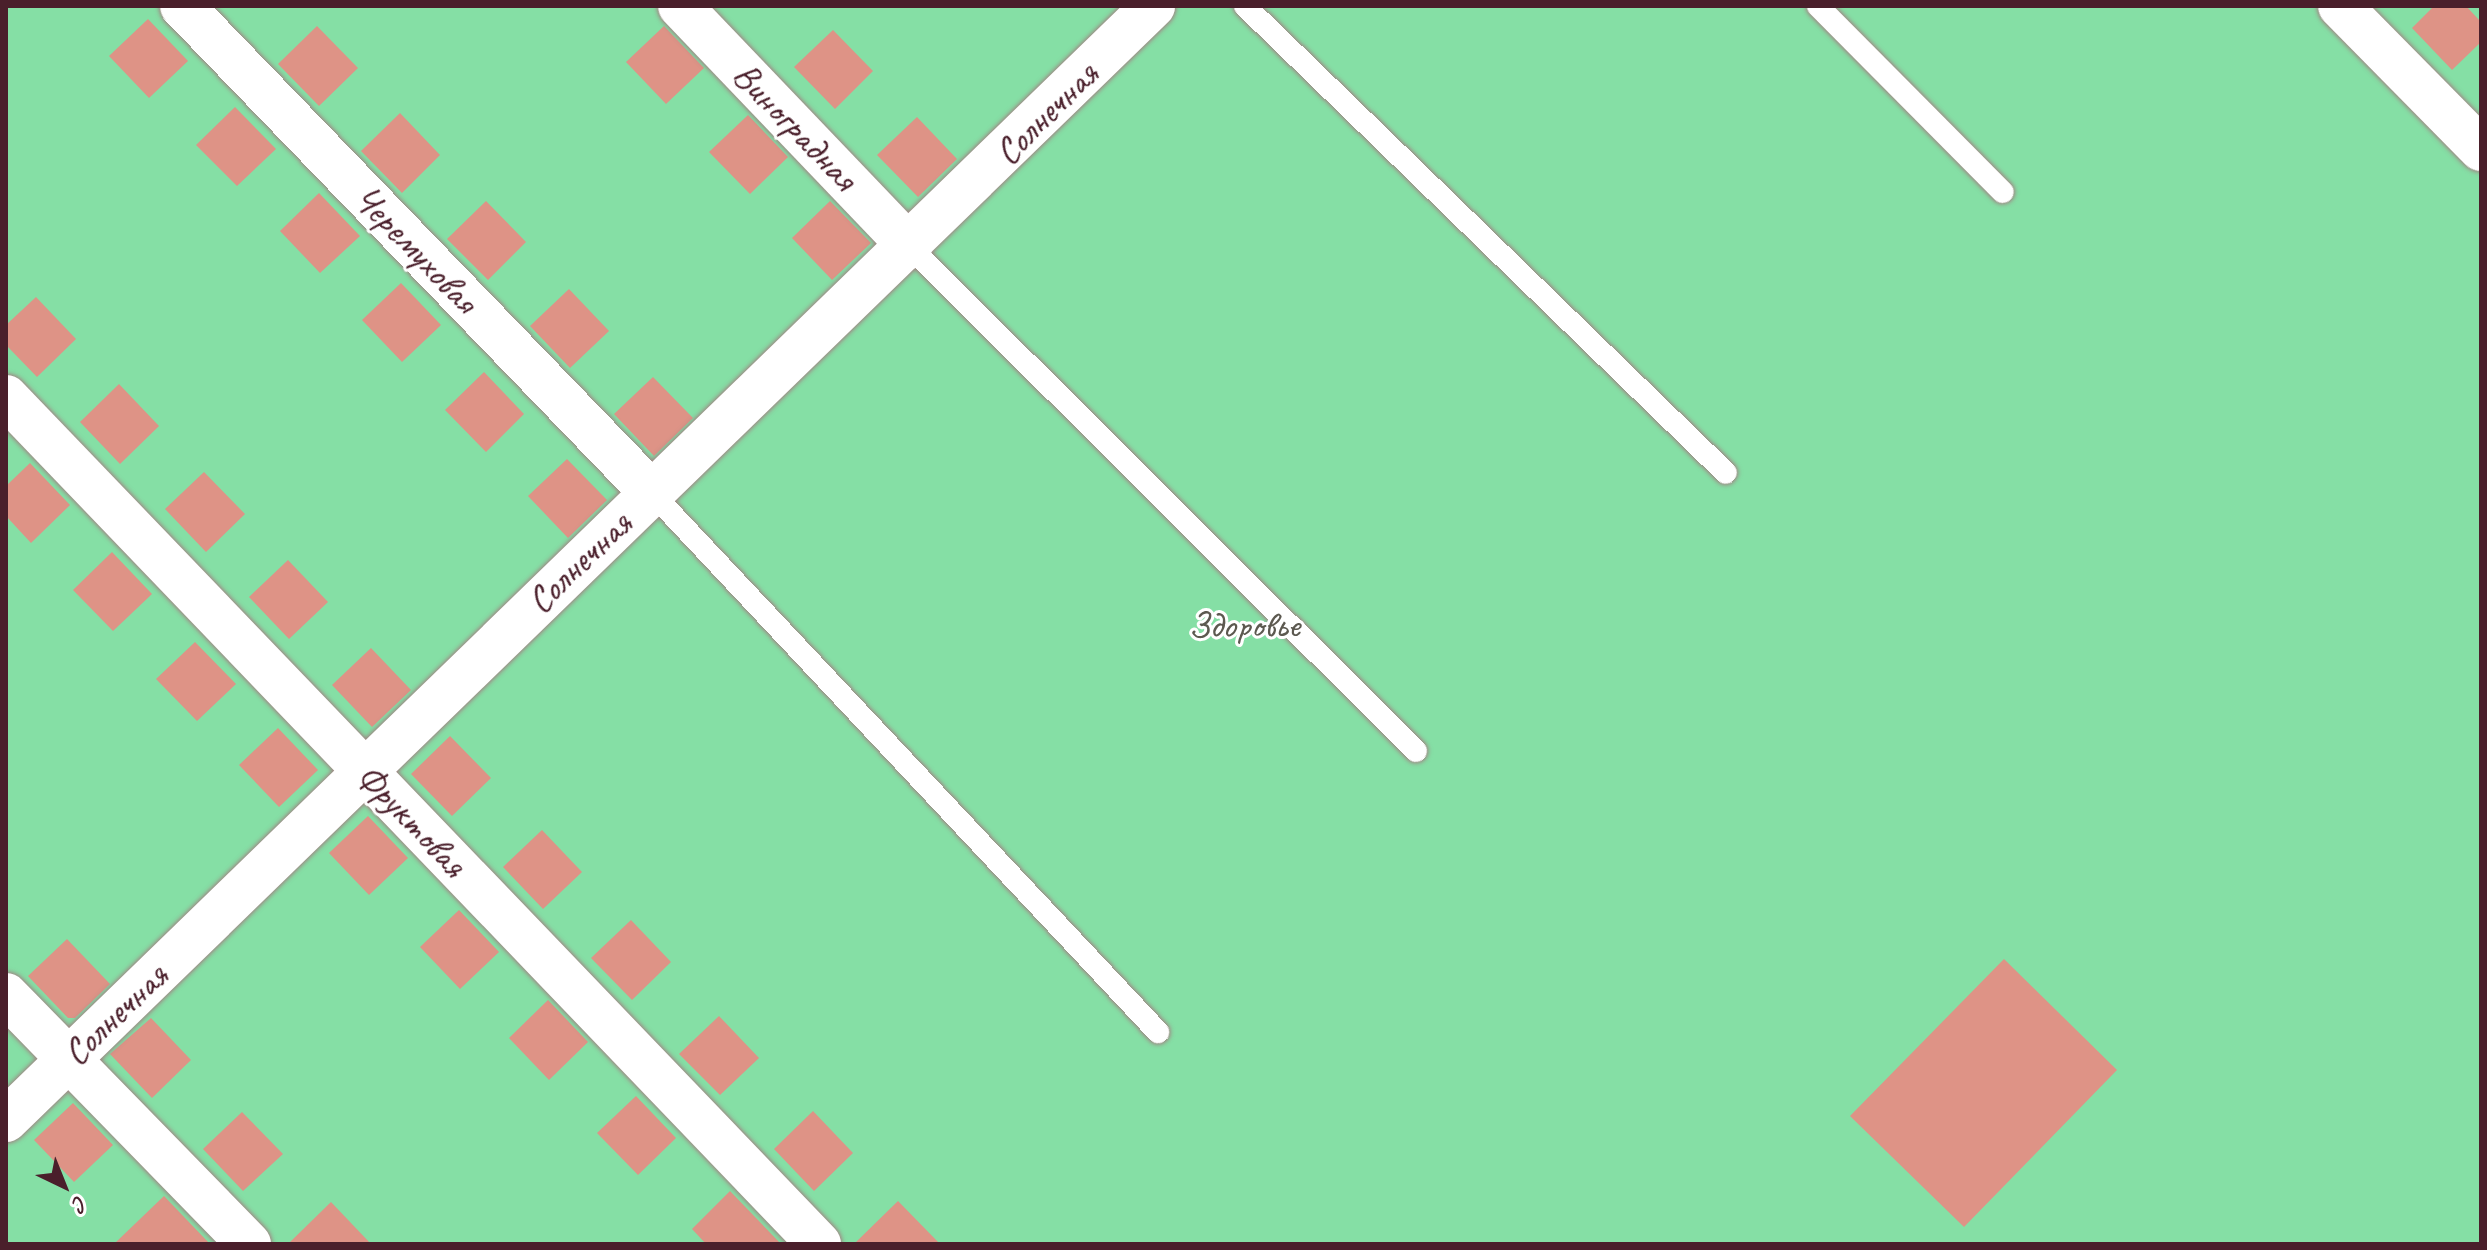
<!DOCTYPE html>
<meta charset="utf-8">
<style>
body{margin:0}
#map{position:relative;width:2487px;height:1250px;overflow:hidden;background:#f4efdc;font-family:Caveat,sans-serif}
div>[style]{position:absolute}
.green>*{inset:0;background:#85dfa5}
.building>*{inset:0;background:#de9386}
.roads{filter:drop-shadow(0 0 2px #9f8784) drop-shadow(0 0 2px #9f8784)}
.service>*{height:22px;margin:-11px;padding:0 11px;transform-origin:11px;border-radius:11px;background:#fff}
.minor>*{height:44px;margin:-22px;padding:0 22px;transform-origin:22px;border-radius:22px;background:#fff}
span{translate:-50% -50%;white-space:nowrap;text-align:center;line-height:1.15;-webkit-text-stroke:6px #fff;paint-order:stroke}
.street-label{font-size:38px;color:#4a1f2b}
.park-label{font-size:38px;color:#5c5950}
.frame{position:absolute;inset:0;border:8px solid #4a1f2b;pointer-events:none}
.north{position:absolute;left:24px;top:1146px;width:80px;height:80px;-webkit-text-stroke:6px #fff;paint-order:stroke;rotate:137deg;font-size:22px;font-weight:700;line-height:32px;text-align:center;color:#4a1f2b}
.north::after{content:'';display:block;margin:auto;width:28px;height:36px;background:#4a1f2b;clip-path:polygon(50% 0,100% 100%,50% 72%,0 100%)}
</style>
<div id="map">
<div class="green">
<div style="clip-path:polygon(6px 6px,2481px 6px,2481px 1244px,6px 1244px)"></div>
</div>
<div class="building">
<div style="clip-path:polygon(2434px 6px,2466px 6px,2481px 22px,2481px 42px,2452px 70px,2412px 28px)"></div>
<div style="clip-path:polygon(148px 19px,188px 61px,149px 98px,109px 56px)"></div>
<div style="clip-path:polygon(317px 26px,358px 68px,319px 106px,278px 64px)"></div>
<div style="clip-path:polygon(664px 26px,704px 68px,666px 104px,626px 62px)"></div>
<div style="clip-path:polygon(833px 30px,873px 71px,835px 109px,794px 67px)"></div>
<div style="clip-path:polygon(235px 107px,276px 149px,237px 186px,196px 145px)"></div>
<div style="clip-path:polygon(400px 113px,440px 155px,402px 193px,361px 151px)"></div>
<div style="clip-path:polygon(748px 115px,788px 157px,750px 194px,709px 152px)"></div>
<div style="clip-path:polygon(917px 117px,957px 159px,918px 197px,877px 155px)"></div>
<div style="clip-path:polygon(319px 193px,360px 236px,320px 273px,280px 231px)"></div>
<div style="clip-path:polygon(486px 201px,526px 242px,488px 280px,447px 239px)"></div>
<div style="clip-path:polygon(830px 201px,871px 243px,832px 280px,792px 238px)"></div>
<div style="clip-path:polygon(401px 283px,441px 325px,402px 362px,362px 320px)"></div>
<div style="clip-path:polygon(569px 289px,609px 331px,570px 368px,530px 326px)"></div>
<div style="clip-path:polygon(36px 297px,76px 339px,37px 377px,6px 345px,6px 325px)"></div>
<div style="clip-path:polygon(484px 372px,524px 414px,486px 452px,445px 410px)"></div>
<div style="clip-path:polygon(653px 377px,693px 418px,654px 456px,614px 414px)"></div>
<div style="clip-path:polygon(119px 384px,159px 426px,120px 464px,80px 422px)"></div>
<div style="clip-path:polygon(567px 459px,607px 500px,568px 538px,528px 496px)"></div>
<div style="clip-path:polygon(30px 463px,70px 505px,31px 543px,6px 516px,6px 486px)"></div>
<div style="clip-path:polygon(204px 472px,245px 514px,206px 552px,165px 509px)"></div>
<div style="clip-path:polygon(112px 552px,152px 594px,113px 631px,73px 590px)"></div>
<div style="clip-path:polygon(288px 560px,328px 602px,289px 639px,249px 597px)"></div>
<div style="clip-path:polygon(195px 642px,236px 684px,197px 721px,156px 679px)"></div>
<div style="clip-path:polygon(371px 648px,411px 690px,372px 727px,332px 685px)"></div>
<div style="clip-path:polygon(278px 728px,318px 770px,279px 807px,239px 765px)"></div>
<div style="clip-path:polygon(450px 736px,491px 778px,452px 816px,411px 774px)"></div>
<div style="clip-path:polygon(368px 816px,408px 858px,369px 895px,329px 853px)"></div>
<div style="clip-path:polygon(542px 830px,582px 872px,543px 909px,503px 867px)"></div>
<div style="clip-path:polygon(459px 910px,499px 952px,460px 989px,420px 947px)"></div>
<div style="clip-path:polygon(631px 920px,671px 962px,632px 1000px,591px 958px)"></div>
<div style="clip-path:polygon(67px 939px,110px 984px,75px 1018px,68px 1018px,28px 976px)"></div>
<div style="clip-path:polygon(2004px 959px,2117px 1070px,1964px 1227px,1850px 1116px)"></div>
<div style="clip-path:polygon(548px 1000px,588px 1042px,549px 1080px,509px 1038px)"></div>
<div style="clip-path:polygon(719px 1016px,759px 1058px,720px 1095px,679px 1054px)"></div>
<div style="clip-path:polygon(151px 1018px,191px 1060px,152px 1098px,110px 1054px)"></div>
<div style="clip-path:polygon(636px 1096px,676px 1138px,638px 1175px,597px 1133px)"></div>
<div style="clip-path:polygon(73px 1103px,113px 1145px,74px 1182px,34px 1140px)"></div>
<div style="clip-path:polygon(813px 1111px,853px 1153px,814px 1191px,774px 1149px)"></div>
<div style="clip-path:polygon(242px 1112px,283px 1154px,243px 1191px,203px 1149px)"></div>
<div style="clip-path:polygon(730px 1191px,781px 1244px,706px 1244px,692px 1229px)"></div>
<div style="clip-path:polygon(164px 1196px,210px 1244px,114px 1244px)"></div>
<div style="clip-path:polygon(898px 1201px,940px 1244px,854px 1244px)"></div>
<div style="clip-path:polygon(331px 1202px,371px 1244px,288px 1244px)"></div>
</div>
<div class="roads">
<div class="service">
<div style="left:1245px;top:6px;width:670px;rotate:44.15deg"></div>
<div style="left:1818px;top:6px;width:262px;rotate:45.2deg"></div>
<div style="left:910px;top:247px;width:714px;rotate:44.89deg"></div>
<div style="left:651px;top:492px;width:741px;rotate:46.81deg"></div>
</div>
<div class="minor">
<div style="left:182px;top:6px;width:675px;rotate:46.02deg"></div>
<div style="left:680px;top:6px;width:333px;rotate:46.3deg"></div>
<div style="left:2340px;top:6px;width:201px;rotate:45.4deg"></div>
<div style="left:6px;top:397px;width:1174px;rotate:46.17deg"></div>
<div style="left:6px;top:995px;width:348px;rotate:45.7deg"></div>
<div style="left:6px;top:1120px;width:1599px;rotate:-44.16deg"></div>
</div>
</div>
<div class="street-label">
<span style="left:1046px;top:113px;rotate:-45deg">Солнечная</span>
<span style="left:795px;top:126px;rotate:46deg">Виноградная</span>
<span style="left:416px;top:249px;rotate:46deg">Черемуховая</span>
<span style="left:579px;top:562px;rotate:-44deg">Солнечная</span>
<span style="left:412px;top:820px;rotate:46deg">Фруктовая</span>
<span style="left:115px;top:1014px;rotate:-44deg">Солнечная</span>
</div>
<div class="park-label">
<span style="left:1244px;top:625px">Здоровье</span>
</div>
<div class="frame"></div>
<div class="north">С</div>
</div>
